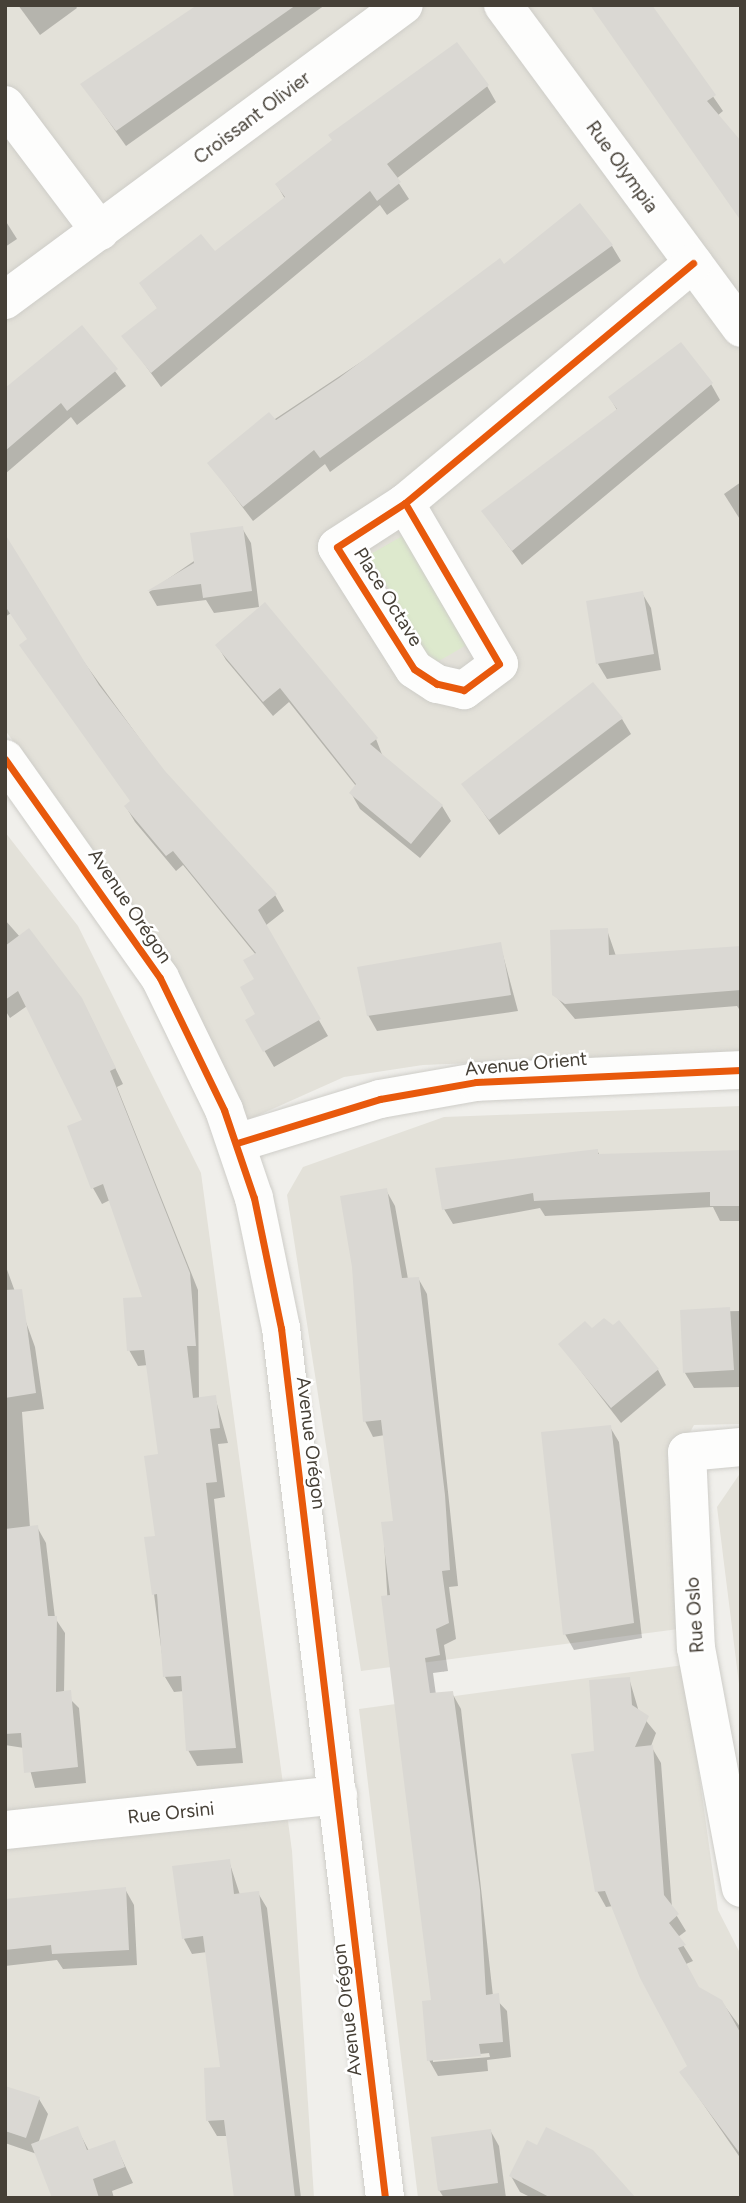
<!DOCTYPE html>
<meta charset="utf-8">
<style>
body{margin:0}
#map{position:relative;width:746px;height:2203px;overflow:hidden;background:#f0efeb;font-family:Figtree,sans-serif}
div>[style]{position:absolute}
.residential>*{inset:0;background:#e3e1d9}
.green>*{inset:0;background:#dde9cd}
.shadow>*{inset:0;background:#0003}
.building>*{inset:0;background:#dad8d3}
.roads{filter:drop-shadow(0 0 2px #cecdc8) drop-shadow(0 0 2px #cecdc8)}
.minor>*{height:38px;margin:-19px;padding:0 19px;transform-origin:19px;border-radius:19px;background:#fdfdfc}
.cycleway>*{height:7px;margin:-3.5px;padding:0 3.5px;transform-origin:3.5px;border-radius:3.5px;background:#e8590c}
span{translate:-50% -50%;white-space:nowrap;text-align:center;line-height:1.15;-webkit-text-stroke:5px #fff;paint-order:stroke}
.street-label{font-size:19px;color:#464037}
.frame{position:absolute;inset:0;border:7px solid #464037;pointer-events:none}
</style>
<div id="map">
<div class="residential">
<div style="clip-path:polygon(5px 5px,741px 5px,741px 1052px,423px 1065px,344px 1077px,248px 1120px,130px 901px,5px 730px)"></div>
<div style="clip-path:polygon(5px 832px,78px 926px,201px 1173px,292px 1851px,314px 2198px,5px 2198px)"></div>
<div style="clip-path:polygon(741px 1106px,741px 1424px,694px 1425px,668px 1472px,686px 1628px,361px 1671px,287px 1195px,303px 1167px,444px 1117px)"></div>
<div style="clip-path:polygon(741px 1472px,741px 1700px,717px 1507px)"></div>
<div style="clip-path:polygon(684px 1665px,718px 1910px,741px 1955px,741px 2198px,418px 2198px,359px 1709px)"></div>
</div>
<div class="green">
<div style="clip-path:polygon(406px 534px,470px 643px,432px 665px,369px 555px)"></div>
</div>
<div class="shadow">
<div style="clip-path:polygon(18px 5px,75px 5px,77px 8px,40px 35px)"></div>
<div style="clip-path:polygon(199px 5px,325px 5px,126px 146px,82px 84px)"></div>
<div style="clip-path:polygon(650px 5px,723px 111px,717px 116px,741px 218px)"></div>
<div style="clip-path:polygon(487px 86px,496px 102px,396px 179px,409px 199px,387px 215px,380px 205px,161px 387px,124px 336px,158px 309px,141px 284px,215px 254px,285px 199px,277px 185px)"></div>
<div style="clip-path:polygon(5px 220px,17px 239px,5px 247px)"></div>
<div style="clip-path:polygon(612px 246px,621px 261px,330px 472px,325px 464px,253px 521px,209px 463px,504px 267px)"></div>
<div style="clip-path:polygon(82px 327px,126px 386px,77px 425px,71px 417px,5px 474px,5px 391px)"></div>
<div style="clip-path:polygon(711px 384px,720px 400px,522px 565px,483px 511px,617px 410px,610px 398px)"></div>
<div style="clip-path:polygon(741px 482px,741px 521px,724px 494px)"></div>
<div style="clip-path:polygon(242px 528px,251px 543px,259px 607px,214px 613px,206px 600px,157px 606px,149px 592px)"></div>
<div style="clip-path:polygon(12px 548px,41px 593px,5px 617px,5px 553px)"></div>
<div style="clip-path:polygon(642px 593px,651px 608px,661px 670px,607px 679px,598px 664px)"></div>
<div style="clip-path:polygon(265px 604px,376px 739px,383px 757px,442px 806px,451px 821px,420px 858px,360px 809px,351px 793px,356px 786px,289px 702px,273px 716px,226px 660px,217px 645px)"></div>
<div style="clip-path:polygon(54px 621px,164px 772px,275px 895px,284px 911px,265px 926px,328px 1036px,274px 1067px,247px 1021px,258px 1015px,256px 955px,183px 865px,176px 871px,135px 822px,126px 807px,136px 807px,21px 646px)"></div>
<div style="clip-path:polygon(622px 719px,631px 734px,499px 835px,464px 785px)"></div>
<div style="clip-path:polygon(5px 920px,90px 1016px,123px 1084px,117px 1087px,198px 1290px,199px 1399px,215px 1397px,228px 1443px,218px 1444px,225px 1497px,214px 1499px,243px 1763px,197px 1766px,188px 1750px,184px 1691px,174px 1692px,165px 1677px,154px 1594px,160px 1455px,148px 1365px,138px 1366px,129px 1350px,145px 1298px,110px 1200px,102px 1204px,93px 1188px,85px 1121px,27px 1006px,10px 1018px,5px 1010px)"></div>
<div style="clip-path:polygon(607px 930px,616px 956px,741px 948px,741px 1012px,737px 1006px,575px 1019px,554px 994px)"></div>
<div style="clip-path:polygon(500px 944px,518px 1011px,377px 1031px,368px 1015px)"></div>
<div style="clip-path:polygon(597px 1150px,600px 1156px,741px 1155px,741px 1221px,720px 1221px,713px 1207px,545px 1216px,540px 1208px,453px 1224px,444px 1209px)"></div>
<div style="clip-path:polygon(evenodd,386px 1190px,395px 1206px,408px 1279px,418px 1278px,427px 1294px,458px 1586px,449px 1587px,456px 1639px,444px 1645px,448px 1671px,433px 1673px,436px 1695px,452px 1693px,461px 1709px,493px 1996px,507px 2011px,511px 2057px,487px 2060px,488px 2071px,438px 2076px,429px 2060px,433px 2002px,391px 1657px,383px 1524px,395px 1523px,385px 1435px,373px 1437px,365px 1421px,386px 1190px,489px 2053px,490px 2057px,433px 2062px,433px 2059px,489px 2053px)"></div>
<div style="clip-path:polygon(5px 1264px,35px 1347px,44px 1409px,22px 1412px,30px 1528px,37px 1527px,46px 1543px,55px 1618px,65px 1633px,64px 1693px,79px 1708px,86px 1783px,35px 1788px,24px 1748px,5px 1745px)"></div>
<div style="clip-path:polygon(741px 1311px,741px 1387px,694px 1388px,685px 1373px,682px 1312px)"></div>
<div style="clip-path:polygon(591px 1331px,658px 1370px,666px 1385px,621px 1423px,560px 1344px)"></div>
<div style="clip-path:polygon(610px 1427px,619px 1442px,642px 1638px,574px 1650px,565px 1634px)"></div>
<div style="clip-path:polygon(629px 1678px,639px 1712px,656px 1733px,651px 1746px,661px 1763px,672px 1908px,686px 1931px,678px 1937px,693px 1961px,686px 1964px,699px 1989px,721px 2001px,741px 2028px,741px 2159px,681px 2072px,689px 2067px,613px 1906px,606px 1907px,597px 1891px,596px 1753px)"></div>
<div style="clip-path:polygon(229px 1861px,240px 1895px,258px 1893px,267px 1908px,301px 2198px,236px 2198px,228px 2136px,217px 2136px,208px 2121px,222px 2069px,207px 1952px,192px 1954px,184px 1939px)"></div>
<div style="clip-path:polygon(125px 1889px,134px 1905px,137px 1965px,63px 1969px,57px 1960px,5px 1966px,5px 1902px)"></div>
<div style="clip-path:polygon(5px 2088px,39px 2099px,48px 2114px,38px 2144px,77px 2128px,89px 2151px,114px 2142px,133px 2183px,112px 2191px,114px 2198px,54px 2198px,37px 2154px,5px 2143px)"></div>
<div style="clip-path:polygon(490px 2130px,499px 2146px,506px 2198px,444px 2198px,439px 2190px)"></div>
<div style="clip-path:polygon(538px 2147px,633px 2198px,532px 2198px,520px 2192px,511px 2176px)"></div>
</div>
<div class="building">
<div style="clip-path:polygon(197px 5px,296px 5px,116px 131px,80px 84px)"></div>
<div style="clip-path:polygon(590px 5px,652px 5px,716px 95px,707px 101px,741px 141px,741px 221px)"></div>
<div style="clip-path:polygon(457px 42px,489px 85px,387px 164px,401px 182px,377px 201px,370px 191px,151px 373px,121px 336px,157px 308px,139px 283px,201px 234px,215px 251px,285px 197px,275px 184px,332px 140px,328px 135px)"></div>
<div style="clip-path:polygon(580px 203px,613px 245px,320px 458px,314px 450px,243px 507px,207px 463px,269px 412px,276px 420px,339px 378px,500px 258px,504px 264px)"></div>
<div style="clip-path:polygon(82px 325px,118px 369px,67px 411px,61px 403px,5px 451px,5px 388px)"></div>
<div style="clip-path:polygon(681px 342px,713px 383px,512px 551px,481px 511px,617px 409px,608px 397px)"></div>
<div style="clip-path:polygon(243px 526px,252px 591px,203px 598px,201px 584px,147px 591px,194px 563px,190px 533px)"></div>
<div style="clip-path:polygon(5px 534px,99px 685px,165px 771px,277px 894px,258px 910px,321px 1019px,263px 1052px,245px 1020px,255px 1014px,240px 987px,254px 979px,243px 960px,256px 953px,173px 851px,166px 856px,124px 806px,130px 801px,19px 645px,27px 639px,5px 606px)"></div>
<div style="clip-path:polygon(643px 591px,654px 654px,596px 664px,586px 601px)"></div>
<div style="clip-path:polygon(265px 602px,378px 738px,370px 744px,443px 805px,411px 844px,349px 793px,356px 784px,280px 688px,263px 702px,215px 645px)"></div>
<div style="clip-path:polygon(593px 682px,623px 718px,489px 820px,461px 784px)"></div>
<div style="clip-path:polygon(29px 928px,82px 998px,116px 1068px,110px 1071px,190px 1273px,196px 1346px,187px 1346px,193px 1398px,216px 1395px,220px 1428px,210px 1429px,217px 1482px,206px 1483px,236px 1748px,186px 1751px,181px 1676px,163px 1677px,157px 1594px,152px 1595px,144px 1537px,155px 1536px,144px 1456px,158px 1454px,144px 1350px,127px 1351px,123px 1298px,142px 1297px,103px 1184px,91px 1189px,67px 1126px,82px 1120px,18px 991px,5px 1000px,5px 946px)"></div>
<div style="clip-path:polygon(608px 928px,609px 955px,741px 946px,741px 990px,565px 1004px,552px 995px,550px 930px)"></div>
<div style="clip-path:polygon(501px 942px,511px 995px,367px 1016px,357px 967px)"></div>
<div style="clip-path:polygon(598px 1149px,598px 1154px,741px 1150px,741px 1206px,710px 1206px,710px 1192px,534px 1201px,533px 1193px,442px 1210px,435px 1168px)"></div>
<div style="clip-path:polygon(387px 1188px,402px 1278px,419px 1277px,445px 1495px,450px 1570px,442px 1571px,449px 1623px,436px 1629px,440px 1655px,425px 1658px,430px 1693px,453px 1691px,480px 1890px,486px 1995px,499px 1993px,503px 2042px,479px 2044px,481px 2056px,427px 2061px,422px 2001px,431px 2000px,381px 1596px,390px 1595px,381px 1522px,393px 1521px,381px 1420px,363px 1422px,352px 1267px,340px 1196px)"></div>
<div style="clip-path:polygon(22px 1289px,36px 1393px,5px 1398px,5px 1290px)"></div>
<div style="clip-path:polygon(730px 1307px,734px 1370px,683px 1373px,680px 1310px)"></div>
<div style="clip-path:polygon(604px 1318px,613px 1325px,619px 1320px,659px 1369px,611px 1408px,558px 1344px,585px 1321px,592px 1328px)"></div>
<div style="clip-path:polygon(611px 1425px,634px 1623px,563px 1635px,541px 1432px)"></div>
<div style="clip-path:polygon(38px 1525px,48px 1616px,57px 1616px,56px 1692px,71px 1690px,78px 1767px,24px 1773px,21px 1733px,5px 1734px,5px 1529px)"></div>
<div style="clip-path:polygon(630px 1677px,632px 1705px,649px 1716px,635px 1747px,653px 1745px,664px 1895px,679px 1914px,669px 1923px,686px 1945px,678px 1948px,699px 1987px,722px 2000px,741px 2034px,741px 2155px,679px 2072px,687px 2066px,640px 1978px,605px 1891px,595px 1892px,571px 1754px,594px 1751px,589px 1680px)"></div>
<div style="clip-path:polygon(230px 1859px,234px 1894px,259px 1891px,295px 2198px,234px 2198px,224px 2120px,206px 2121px,204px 2068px,220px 2067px,203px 1936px,182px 1939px,172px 1866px)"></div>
<div style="clip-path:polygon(126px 1887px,129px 1950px,52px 1954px,51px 1945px,5px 1950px,5px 1899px)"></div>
<div style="clip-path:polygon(5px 2086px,40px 2097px,26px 2138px,5px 2131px)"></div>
<div style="clip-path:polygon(78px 2126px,87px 2150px,115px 2140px,125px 2167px,93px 2179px,99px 2198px,52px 2198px,31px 2144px)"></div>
<div style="clip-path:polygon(546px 2127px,593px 2150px,636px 2198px,551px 2198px,509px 2176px,527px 2140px,537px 2145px)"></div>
<div style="clip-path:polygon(491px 2129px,498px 2183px,438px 2191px,431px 2137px)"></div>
</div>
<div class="roads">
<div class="minor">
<div style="left:503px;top:5px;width:401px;rotate:53.6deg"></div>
<div style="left:5px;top:105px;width:158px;rotate:53deg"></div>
<div style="left:5px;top:300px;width:496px;rotate:-36.5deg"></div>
<div style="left:405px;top:503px;width:186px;rotate:59.7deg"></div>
<div style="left:499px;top:664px;width:44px;rotate:143.4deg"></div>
<div style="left:464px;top:690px;width:28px;rotate:-167deg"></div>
<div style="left:437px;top:684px;width:27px;rotate:-147deg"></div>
<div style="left:414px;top:669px;width:144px;rotate:-122.3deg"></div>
<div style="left:337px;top:547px;width:81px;rotate:-32.9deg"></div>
<div style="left:405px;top:503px;width:375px;rotate:-39.8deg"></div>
<div style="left:5px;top:759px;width:268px;rotate:54.7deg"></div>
<div style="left:160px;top:978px;width:147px;rotate:64.1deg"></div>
<div style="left:224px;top:1110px;width:93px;rotate:71.2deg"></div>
<div style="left:254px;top:1198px;width:133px;rotate:78.3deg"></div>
<div style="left:281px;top:1328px;width:876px;rotate:83.18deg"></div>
<div style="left:237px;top:1143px;width:150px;rotate:-17.1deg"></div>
<div style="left:380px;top:1099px;width:97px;rotate:-10deg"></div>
<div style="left:476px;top:1082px;width:265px;rotate:-2.6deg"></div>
<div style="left:741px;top:1447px;width:54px;rotate:174.7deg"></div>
<div style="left:687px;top:1452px;width:196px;rotate:87.4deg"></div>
<div style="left:696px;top:1648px;width:244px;rotate:79.4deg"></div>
<div style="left:5px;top:1830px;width:335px;rotate:-6deg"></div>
</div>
</div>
<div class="cycleway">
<div style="left:405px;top:503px;width:186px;rotate:59.7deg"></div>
<div style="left:499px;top:664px;width:44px;rotate:143.4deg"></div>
<div style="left:464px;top:690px;width:28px;rotate:-167deg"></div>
<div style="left:437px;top:684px;width:27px;rotate:-147deg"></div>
<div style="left:414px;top:669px;width:144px;rotate:-122.3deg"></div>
<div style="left:337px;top:547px;width:81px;rotate:-32.9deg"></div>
<div style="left:405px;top:503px;width:375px;rotate:-39.8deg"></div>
<div style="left:5px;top:759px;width:268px;rotate:54.7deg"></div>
<div style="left:160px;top:978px;width:147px;rotate:64.1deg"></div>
<div style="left:224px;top:1110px;width:93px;rotate:71.2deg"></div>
<div style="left:254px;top:1198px;width:133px;rotate:78.3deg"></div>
<div style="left:281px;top:1328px;width:876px;rotate:83.18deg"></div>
<div style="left:237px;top:1143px;width:150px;rotate:-17.1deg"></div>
<div style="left:380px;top:1099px;width:97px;rotate:-10deg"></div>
<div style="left:476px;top:1082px;width:265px;rotate:-2.6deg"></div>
</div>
<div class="street-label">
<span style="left:252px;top:118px;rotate:-37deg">Croissant Olivier</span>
<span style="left:622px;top:167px;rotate:54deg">Rue Olympia</span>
<span style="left:388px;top:597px;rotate:58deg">Place Octave</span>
<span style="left:130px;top:906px;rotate:56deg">Avenue Orégon</span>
<span style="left:526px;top:1064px;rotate:-5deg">Avenue Orient</span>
<span style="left:311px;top:1443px;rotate:83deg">Avenue Orégon</span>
<span style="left:695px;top:1615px;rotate:-94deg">Rue Oslo</span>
<span style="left:171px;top:1813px;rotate:-6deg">Rue Orsini</span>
<span style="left:347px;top:2010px;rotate:-97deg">Avenue Orégon</span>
</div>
<div class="frame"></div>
</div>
